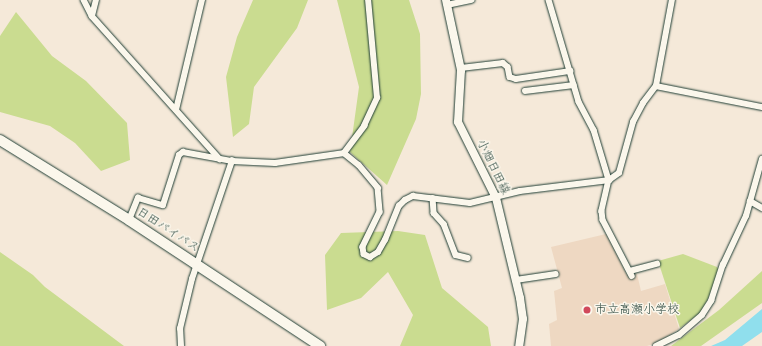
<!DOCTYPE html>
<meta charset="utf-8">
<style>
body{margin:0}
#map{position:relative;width:762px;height:346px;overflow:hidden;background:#f5e9d9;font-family:"Architects Daughter","Klee One",sans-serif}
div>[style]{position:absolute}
.built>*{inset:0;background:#eed8c2}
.green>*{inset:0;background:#cadc90}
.water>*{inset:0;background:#90dfed}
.roads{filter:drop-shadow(0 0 1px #1f3d34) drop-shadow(0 0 1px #1f3d34)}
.street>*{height:5.5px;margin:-2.75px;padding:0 2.75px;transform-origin:2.75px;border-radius:2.75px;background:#fbf7ec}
.secondary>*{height:8px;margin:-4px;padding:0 4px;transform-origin:4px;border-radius:4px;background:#fbf7ec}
.highway>*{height:10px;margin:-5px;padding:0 5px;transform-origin:5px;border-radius:5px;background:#fbf7ec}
.dots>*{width:11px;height:11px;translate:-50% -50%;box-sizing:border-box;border:2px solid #fbf7ec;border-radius:50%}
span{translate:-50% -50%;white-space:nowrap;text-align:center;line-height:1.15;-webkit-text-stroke:3px #fbf7ec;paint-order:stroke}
.street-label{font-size:12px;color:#1f3d34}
.poi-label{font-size:12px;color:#1f3d34}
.left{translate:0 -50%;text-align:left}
</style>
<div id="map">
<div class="built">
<div style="clip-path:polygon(606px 234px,627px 275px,637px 274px,641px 291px,665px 284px,679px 329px,658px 343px,647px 346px,551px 346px,549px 324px,557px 320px,554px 291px,562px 288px,551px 247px)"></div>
</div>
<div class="green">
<div style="clip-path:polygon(253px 0,308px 0,297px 28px,254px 87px,249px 124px,233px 137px,226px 77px,237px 37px)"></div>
<div style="clip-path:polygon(337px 0,409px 0,420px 34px,421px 94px,416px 119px,387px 185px,350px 152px,359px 87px)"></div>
<div style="clip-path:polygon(16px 12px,52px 56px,86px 81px,127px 123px,130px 160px,101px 171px,75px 143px,50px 126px,0 112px,0 36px)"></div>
<div style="clip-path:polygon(398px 231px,425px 235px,442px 288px,488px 327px,491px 346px,400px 346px,413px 315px,388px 272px,361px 298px,327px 310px,325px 255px,341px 233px)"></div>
<div style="clip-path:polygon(0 252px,33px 275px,45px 287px,124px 346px,0 346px)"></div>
<div style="clip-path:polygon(683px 254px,717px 267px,719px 270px,708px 299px,700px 313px,680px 328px,658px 261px)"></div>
<div style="clip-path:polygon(762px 271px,762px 303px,701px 346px,671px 346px,719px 310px)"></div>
</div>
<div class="water">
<div style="clip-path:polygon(762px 309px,762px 332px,742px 346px,711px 346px,725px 340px)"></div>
</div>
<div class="roads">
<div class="street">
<div style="left:84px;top:0;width:18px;rotate:63deg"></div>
<div style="left:92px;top:16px;width:192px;rotate:48.2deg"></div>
<div style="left:549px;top:0;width:106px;rotate:73.6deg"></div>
<div style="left:579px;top:102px;width:32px;rotate:62deg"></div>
<div style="left:594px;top:130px;width:52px;rotate:73.3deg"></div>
<div style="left:609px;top:180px;width:32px;rotate:103deg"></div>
<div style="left:602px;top:211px;width:9px;rotate:84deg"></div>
<div style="left:603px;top:220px;width:63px;rotate:62.6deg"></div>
<div style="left:447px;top:5px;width:25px;rotate:-12deg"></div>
<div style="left:92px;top:16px;width:16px;rotate:-76deg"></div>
<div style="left:461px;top:68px;width:42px;rotate:-6.8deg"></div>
<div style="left:503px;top:63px;width:6px;rotate:39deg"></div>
<div style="left:508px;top:67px;width:10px;rotate:79deg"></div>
<div style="left:510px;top:77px;width:6px;rotate:18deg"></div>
<div style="left:516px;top:79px;width:55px;rotate:-8.4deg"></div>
<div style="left:656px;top:86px;width:108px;rotate:11.2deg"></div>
<div style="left:525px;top:91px;width:49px;rotate:-7deg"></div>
<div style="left:176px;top:110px;width:113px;rotate:-76.7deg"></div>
<div style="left:344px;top:153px;width:19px;rotate:39deg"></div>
<div style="left:359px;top:165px;width:30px;rotate:50deg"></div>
<div style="left:378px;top:188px;width:24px;rotate:85deg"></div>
<div style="left:380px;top:212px;width:39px;rotate:116deg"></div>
<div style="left:363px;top:247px;width:7px;rotate:82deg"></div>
<div style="left:364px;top:254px;width:7px;rotate:27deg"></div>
<div style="left:370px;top:257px;width:9px;rotate:-32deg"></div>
<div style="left:378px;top:252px;width:14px;rotate:-60deg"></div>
<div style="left:385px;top:240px;width:37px;rotate:-68deg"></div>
<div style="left:399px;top:206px;width:8px;rotate:-45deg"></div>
<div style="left:405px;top:200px;width:9px;rotate:-27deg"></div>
<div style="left:413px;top:196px;width:57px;rotate:7deg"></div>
<div style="left:470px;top:203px;width:51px;rotate:-13.5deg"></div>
<div style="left:520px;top:191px;width:90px;rotate:-7deg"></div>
<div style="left:609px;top:180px;width:12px;rotate:-35deg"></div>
<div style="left:619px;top:173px;width:53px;rotate:-74.6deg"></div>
<div style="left:633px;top:122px;width:21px;rotate:-62deg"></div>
<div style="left:643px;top:103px;width:21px;rotate:-53deg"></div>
<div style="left:656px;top:86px;width:87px;rotate:-79.5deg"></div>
<div style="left:433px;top:198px;width:15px;rotate:86deg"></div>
<div style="left:434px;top:213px;width:15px;rotate:48deg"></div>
<div style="left:444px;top:224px;width:33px;rotate:69deg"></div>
<div style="left:456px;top:255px;width:12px;rotate:14deg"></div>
<div style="left:750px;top:201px;width:14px;rotate:30deg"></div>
<div style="left:129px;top:220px;width:24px;rotate:-68deg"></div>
<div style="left:138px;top:198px;width:26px;rotate:16deg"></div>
<div style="left:163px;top:205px;width:52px;rotate:-72.3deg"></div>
<div style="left:179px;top:155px;width:5px;rotate:-37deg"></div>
<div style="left:183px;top:152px;width:50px;rotate:10.4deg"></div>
<div style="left:232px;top:161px;width:43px;rotate:2.7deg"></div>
<div style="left:275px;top:163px;width:70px;rotate:-8.2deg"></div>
<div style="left:344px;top:153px;width:34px;rotate:-53deg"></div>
<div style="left:364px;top:126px;width:31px;rotate:-65deg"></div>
<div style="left:377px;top:98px;width:98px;rotate:-95.2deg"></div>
<div style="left:630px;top:271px;width:28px;rotate:-15deg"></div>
<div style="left:516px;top:280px;width:40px;rotate:-8.5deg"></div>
<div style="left:181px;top:346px;width:17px;rotate:-93deg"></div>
<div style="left:180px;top:329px;width:51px;rotate:-76.5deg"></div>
<div style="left:192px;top:279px;width:125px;rotate:-71.3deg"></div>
<div style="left:656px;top:346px;width:25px;rotate:-26deg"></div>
<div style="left:679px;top:335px;width:30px;rotate:-41deg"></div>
<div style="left:702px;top:315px;width:17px;rotate:-57deg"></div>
<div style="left:711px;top:301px;width:38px;rotate:-72deg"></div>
<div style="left:723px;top:265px;width:54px;rotate:-64.9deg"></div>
<div style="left:746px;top:216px;width:59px;rotate:-74.3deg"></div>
</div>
<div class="secondary">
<div style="left:446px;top:0;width:72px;rotate:77.9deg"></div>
<div style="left:461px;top:70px;width:52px;rotate:93.3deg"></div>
<div style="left:458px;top:122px;width:85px;rotate:63.4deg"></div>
<div style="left:496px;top:198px;width:103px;rotate:76.5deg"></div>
<div style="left:520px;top:298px;width:21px;rotate:82deg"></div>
<div style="left:523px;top:319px;width:27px;rotate:98deg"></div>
</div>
<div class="highway">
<div style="left:0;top:140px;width:152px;rotate:31.8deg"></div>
<div style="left:129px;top:220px;width:229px;rotate:33.4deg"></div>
</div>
</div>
<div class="dots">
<div style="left:587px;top:310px;background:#d1495b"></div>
</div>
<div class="street-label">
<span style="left:493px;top:167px;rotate:64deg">小畑日田線</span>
<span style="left:168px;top:230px;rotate:33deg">日田バイパス</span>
</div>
<div class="poi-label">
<span class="left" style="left:595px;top:310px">市立高瀬小学校</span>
</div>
</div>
